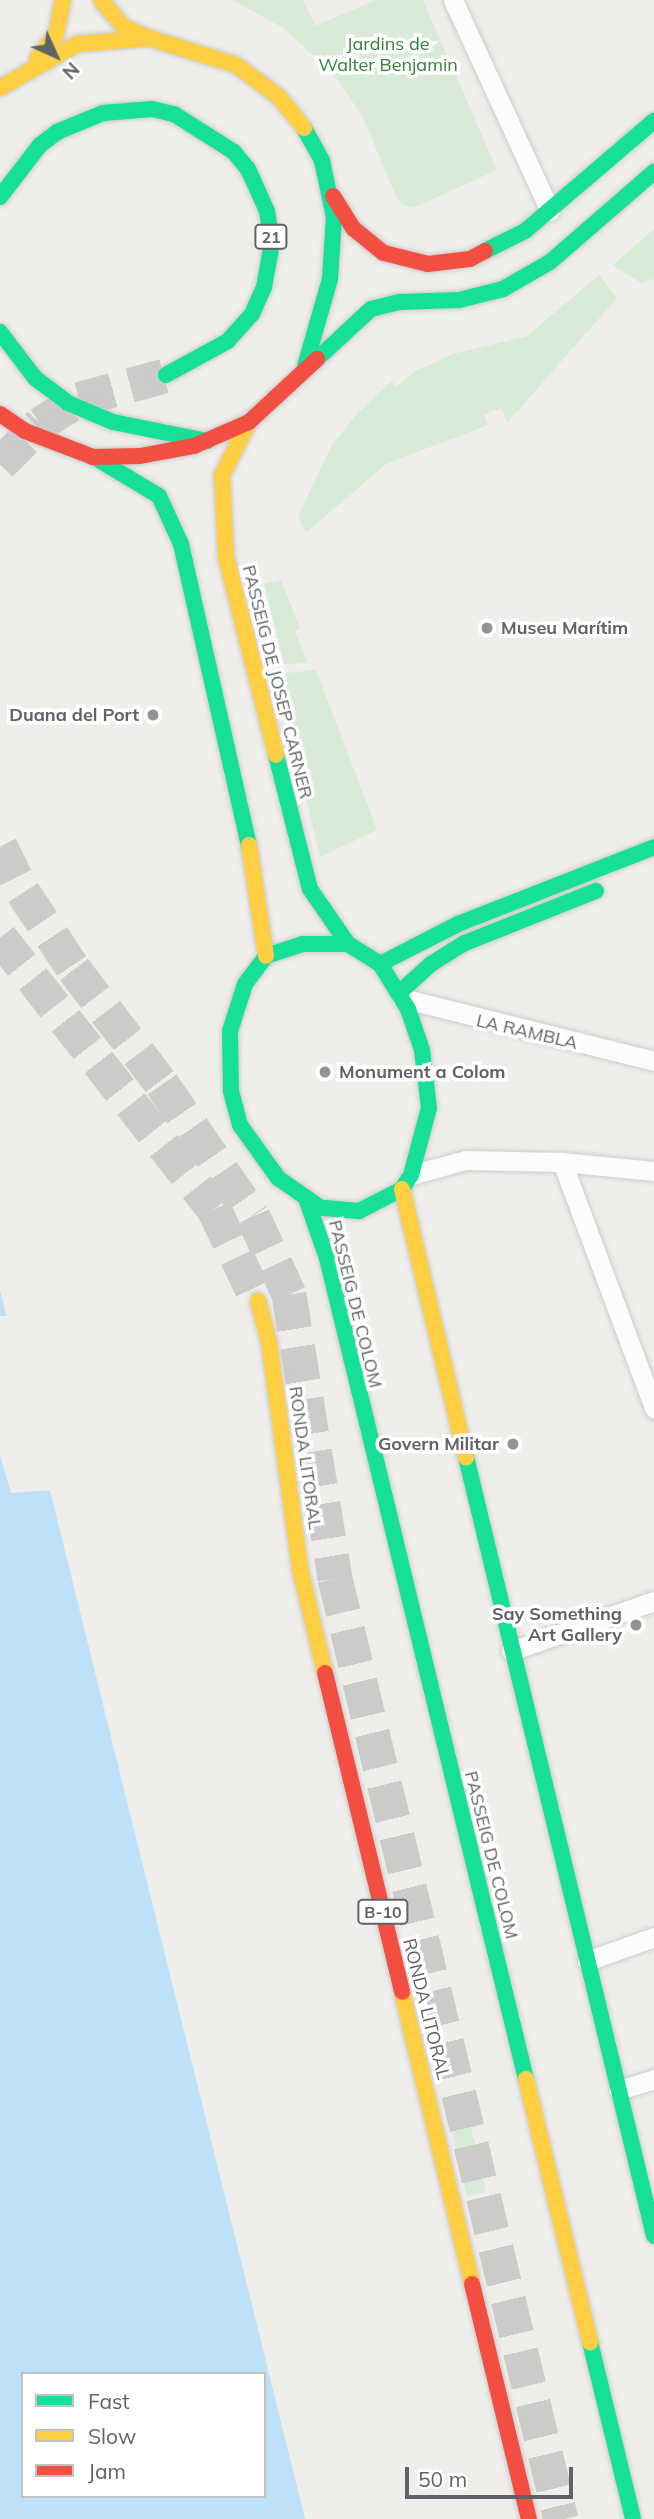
<!DOCTYPE html>
<meta charset="utf-8">
<style>
body{margin:0}
#map{position:relative;width:654px;height:2519px;overflow:hidden;background:#efeeea;font-family:Mulish,sans-serif}
div>[style]{position:absolute}
.green>*{inset:0;background:#d8ebd6}
.water>*{inset:0;background:#bfe0f9}
.pier>*{inset:0;background:#efeeea}
.highway-tunnel>*{height:35px;margin-top:-17.5px;transform-origin:0;background:repeating-linear-gradient(90deg,#cbcbca 0 35px,transparent 0 53px)}
.roads{filter:drop-shadow(0 0 2px #cbcccc) drop-shadow(0 0 2px #cbcccc)}
.street>*{height:19px;margin:-9.5px;padding:0 9.5px;transform-origin:9.5px;border-radius:9.5px;background:#fdfcfc}
.fast>*{height:16px;margin:-8px;padding:0 8px;transform-origin:8px;border-radius:8px;background:#16e098}
.slow>*{height:16px;margin:-8px;padding:0 8px;transform-origin:8px;border-radius:8px;background:#ffcf43}
.jam>*{height:16px;margin:-8px;padding:0 8px;transform-origin:8px;border-radius:8px;background:#f24e42}
.dots>*{width:19px;height:19px;translate:-50% -50%;box-sizing:border-box;border:4px solid #fff;border-radius:50%}
span{translate:-50% -50%;white-space:nowrap;text-align:center;line-height:1.15;-webkit-text-stroke:7px #fff;paint-order:stroke}
.shield-label span{padding:2px 5px;background:#fff;border:2px solid;border-radius:5px;-webkit-text-stroke-width:0}
.shield-label{font-size:16px;color:#5f6368;font-weight:700}
.park-label{font-size:18px;color:#348238}
.poi-label{font-size:18px;color:#5f6368;font-weight:700}
.left{translate:0 -50%;text-align:left}
.right{translate:-100% -50%;text-align:right}
.street-label{font-size:18px;color:#5f6368}
.legend{position:absolute;left:21px;top:2372px;width:245px;height:126px;box-sizing:border-box;background:#fff;border:2px solid #bfc1c3;margin:0;padding:9px 12px;list-style:none;font-size:21px;color:#5f6368}
.legend li{display:flex;align-items:center;gap:14px;height:35px}
.legend b{width:35px;border:2px solid #bfc1c3}
.north{position:absolute;left:21px;top:21px;width:70px;height:70px;-webkit-text-stroke:5px #fff;paint-order:stroke;rotate:135deg;font-size:19px;font-weight:700;line-height:28px;text-align:center;color:#5f6368}
.north::after{content:'';display:block;margin:auto;width:24px;height:32px;background:#5f6368;clip-path:polygon(50% 0,100% 100%,50% 72%,0 100%)}
.scale{position:absolute;left:405px;top:2467px;width:168px;height:32px;box-sizing:border-box;border:4px solid #5f6368;border-top:0;padding-left:9px;font-size:21px;line-height:24px;white-space:nowrap;color:#5f6368;-webkit-text-stroke:5px #fff;paint-order:stroke}
</style>
<div id="map">
<div class="green">
<div style="clip-path:polygon(232px 0,303px 0,316px 26px,375px 0,423px 0,497px 170px,413px 208px,403px 205px,396px 197px,363px 117px,337px 79px,285px 29px)"></div>
<div style="clip-path:polygon(654px 229px,654px 279px,641px 283px,613px 265px)"></div>
<div style="clip-path:polygon(599px 275px,617px 298px,507px 423px,502px 408px,484px 414px,488px 425px,386px 464px,306px 533px,298px 516px,332px 445px,355px 416px,392px 381px,396px 387px,416px 371px,453px 354px,527px 336px)"></div>
<div style="clip-path:polygon(281px 580px,300px 628px,295px 631px,307px 663px,284px 664px,264px 584px)"></div>
<div style="clip-path:polygon(316px 670px,377px 830px,320px 857px,276px 674px)"></div>
<div style="clip-path:polygon(470px 2124px,486px 2192px,467px 2196px,451px 2129px)"></div>
</div>
<div class="water">
<div style="clip-path:polygon(evenodd,0 1290px,28px 1402px,305px 2519px,0 2519px,0 1290px,23px 2374px,264px 2374px,264px 2496px,23px 2496px,23px 2374px)"></div>
</div>
<div class="pier">
<div style="clip-path:polygon(0 1316px,7px 1316px,50px 1490px,11px 1493px,0 1456px)"></div>
</div>
<div class="highway-tunnel">
<div style="left:0;top:464px;width:57px;rotate:-45deg"></div>
<div style="left:40px;top:424px;width:46px;rotate:-32.7deg"></div>
<div style="left:79px;top:399px;width:90px;rotate:-15.4deg"></div>
<div style="left:0;top:846px;width:51px;rotate:63.4deg"></div>
<div style="left:23px;top:892px;width:92px;rotate:56.5deg"></div>
<div style="left:74px;top:969px;width:145px;rotate:52.6deg"></div>
<div style="left:162px;top:1084px;width:160px;rotate:55.4deg"></div>
<div style="left:253px;top:1216px;width:86px;rotate:65.2deg"></div>
<div style="left:289px;top:1294px;width:288px;rotate:80.8deg"></div>
<div style="left:335px;top:1578px;width:968px;rotate:76.5deg"></div>
<div style="left:0;top:937px;width:346px;rotate:51.8deg"></div>
<div style="left:214px;top:1209px;width:102px;rotate:64.4deg"></div>
</div>
<div class="roads">
<div class="street">
<div style="left:453px;top:0;width:232px;rotate:65.3deg"></div>
<div style="left:402px;top:998px;width:260px;rotate:14deg"></div>
<div style="left:562px;top:1162px;width:263px;rotate:69.5deg"></div>
<div style="left:411px;top:1175px;width:56px;rotate:-15.5deg"></div>
<div style="left:465px;top:1160px;width:97px;rotate:1.2deg"></div>
<div style="left:562px;top:1162px;width:92px;rotate:5.6deg"></div>
<div style="left:511px;top:1651px;width:151px;rotate:-19.3deg"></div>
<div style="left:587px;top:1961px;width:71px;rotate:-19.7deg"></div>
<div style="left:619px;top:2090px;width:37px;rotate:-17deg"></div>
</div>
<div class="fast">
<div style="left:304px;top:128px;width:38px;rotate:61deg"></div>
<div style="left:322px;top:161px;width:57px;rotate:77.9deg"></div>
<div style="left:334px;top:217px;width:62px;rotate:93.7deg"></div>
<div style="left:330px;top:279px;width:91px;rotate:106deg"></div>
<div style="left:0;top:197px;width:66px;rotate:-52.4deg"></div>
<div style="left:40px;top:145px;width:21px;rotate:-37deg"></div>
<div style="left:57px;top:132px;width:50px;rotate:-22.4deg"></div>
<div style="left:103px;top:113px;width:49px;rotate:-4.7deg"></div>
<div style="left:152px;top:109px;width:23px;rotate:13deg"></div>
<div style="left:174px;top:114px;width:71px;rotate:32.3deg"></div>
<div style="left:234px;top:152px;width:22px;rotate:51deg"></div>
<div style="left:248px;top:169px;width:46px;rotate:65.7deg"></div>
<div style="left:267px;top:211px;width:32px;rotate:81deg"></div>
<div style="left:272px;top:243px;width:45px;rotate:100.3deg"></div>
<div style="left:264px;top:287px;width:30px;rotate:114deg"></div>
<div style="left:252px;top:314px;width:36px;rotate:132deg"></div>
<div style="left:228px;top:341px;width:71px;rotate:151.3deg"></div>
<div style="left:485px;top:251px;width:45px;rotate:-26.6deg"></div>
<div style="left:525px;top:231px;width:170px;rotate:-40.5deg"></div>
<div style="left:0;top:332px;width:58px;rotate:52.7deg"></div>
<div style="left:35px;top:378px;width:41px;rotate:37.1deg"></div>
<div style="left:68px;top:403px;width:49px;rotate:22.9deg"></div>
<div style="left:113px;top:422px;width:96px;rotate:11.4deg"></div>
<div style="left:317px;top:359px;width:74px;rotate:-42.8deg"></div>
<div style="left:371px;top:309px;width:30px;rotate:-14deg"></div>
<div style="left:400px;top:302px;width:59px;rotate:-1.9deg"></div>
<div style="left:459px;top:300px;width:45px;rotate:-14deg"></div>
<div style="left:503px;top:289px;width:54px;rotate:-29.9deg"></div>
<div style="left:550px;top:262px;width:138px;rotate:-40.9deg"></div>
<div style="left:94px;top:457px;width:76px;rotate:31deg"></div>
<div style="left:159px;top:496px;width:53px;rotate:65.4deg"></div>
<div style="left:181px;top:544px;width:309px;rotate:77.3deg"></div>
<div style="left:276px;top:755px;width:138px;rotate:75.8deg"></div>
<div style="left:310px;top:889px;width:67px;rotate:55.4deg"></div>
<div style="left:303px;top:944px;width:45px"></div>
<div style="left:348px;top:944px;width:38px;rotate:32deg"></div>
<div style="left:380px;top:964px;width:53px;rotate:58.1deg"></div>
<div style="left:408px;top:1009px;width:43px;rotate:71.1deg"></div>
<div style="left:422px;top:1050px;width:58px;rotate:83.1deg"></div>
<div style="left:429px;top:1108px;width:69px;rotate:105deg"></div>
<div style="left:411px;top:1175px;width:17px;rotate:123deg"></div>
<div style="left:402px;top:1189px;width:48px;rotate:152.9deg"></div>
<div style="left:359px;top:1211px;width:38px;rotate:-175deg"></div>
<div style="left:321px;top:1208px;width:52px;rotate:-145.1deg"></div>
<div style="left:278px;top:1178px;width:65px;rotate:-125.6deg"></div>
<div style="left:240px;top:1125px;width:35px;rotate:-105deg"></div>
<div style="left:231px;top:1091px;width:60px;rotate:-91deg"></div>
<div style="left:230px;top:1031px;width:49px;rotate:-72.3deg"></div>
<div style="left:245px;top:984px;width:35px;rotate:-53deg"></div>
<div style="left:266px;top:956px;width:39px;rotate:-18deg"></div>
<div style="left:380px;top:964px;width:88px;rotate:-27.1deg"></div>
<div style="left:458px;top:924px;width:211px;rotate:-21.4deg"></div>
<div style="left:399px;top:993px;width:43px;rotate:-42.2deg"></div>
<div style="left:431px;top:964px;width:40px;rotate:-32deg"></div>
<div style="left:465px;top:943px;width:141px;rotate:-21.7deg"></div>
<div style="left:307px;top:1201px;width:60px;rotate:70.7deg"></div>
<div style="left:327px;top:1258px;width:845px;rotate:76.38deg"></div>
<div style="left:466px;top:1457px;width:801px;rotate:76.43deg"></div>
<div style="left:590px;top:2342px;width:182px;rotate:76.3deg"></div>
</div>
<div class="slow">
<div style="left:101px;top:0;width:35px;rotate:50deg"></div>
<div style="left:124px;top:27px;width:24px;rotate:24deg"></div>
<div style="left:37px;top:59px;width:31px;rotate:-52deg"></div>
<div style="left:56px;top:35px;width:36px;rotate:-79deg"></div>
<div style="left:0;top:88px;width:89px;rotate:-29.7deg"></div>
<div style="left:77px;top:44px;width:72px;rotate:-4.8deg"></div>
<div style="left:149px;top:38px;width:91px;rotate:17.2deg"></div>
<div style="left:236px;top:65px;width:54px;rotate:36.7deg"></div>
<div style="left:279px;top:97px;width:40px;rotate:51deg"></div>
<div style="left:249px;top:422px;width:59px;rotate:117deg"></div>
<div style="left:222px;top:475px;width:82px;rotate:87.2deg"></div>
<div style="left:226px;top:557px;width:204px;rotate:75.8deg"></div>
<div style="left:249px;top:845px;width:112px;rotate:81.3deg"></div>
<div style="left:402px;top:1189px;width:276px;rotate:76.6deg"></div>
<div style="left:258px;top:1301px;width:42px;rotate:75deg"></div>
<div style="left:269px;top:1342px;width:229px;rotate:82.2deg"></div>
<div style="left:300px;top:1569px;width:107px;rotate:76.5deg"></div>
<div style="left:402px;top:1992px;width:300px;rotate:76.5deg"></div>
<div style="left:526px;top:2079px;width:271px;rotate:76.3deg"></div>
</div>
<div class="jam">
<div style="left:333px;top:196px;width:39px;rotate:58deg"></div>
<div style="left:354px;top:229px;width:38px;rotate:39deg"></div>
<div style="left:384px;top:253px;width:45px;rotate:14deg"></div>
<div style="left:428px;top:264px;width:42px;rotate:-6.8deg"></div>
<div style="left:470px;top:259px;width:17px;rotate:-28deg"></div>
<div style="left:0;top:414px;width:30px;rotate:34deg"></div>
<div style="left:25px;top:431px;width:73px;rotate:20.9deg"></div>
<div style="left:93px;top:457px;width:47px;rotate:-1.2deg"></div>
<div style="left:140px;top:456px;width:55px;rotate:-10.5deg"></div>
<div style="left:194px;top:446px;width:60px;rotate:-23.6deg"></div>
<div style="left:249px;top:422px;width:93px;rotate:-42.8deg"></div>
<div style="left:325px;top:1673px;width:328px;rotate:76.4deg"></div>
<div style="left:472px;top:2284px;width:242px;rotate:76.4deg"></div>
</div>
</div>
<div class="dots">
<div style="left:487px;top:628px;background:#919496"></div>
<div style="left:153px;top:715px;background:#919496"></div>
<div style="left:325px;top:1072px;background:#919496"></div>
<div style="left:513px;top:1444px;background:#919496"></div>
<div style="left:636px;top:1625px;background:#919496"></div>
</div>
<div class="shield-label">
<span style="left:271px;top:237px">21</span>
<span style="left:383px;top:1912px">B-10</span>
</div>
<div class="park-label">
<span style="left:388px;top:55px">Jardins de<br>Walter Benjamin</span>
</div>
<div class="poi-label">
<span class="left" style="left:501px;top:628px">Museu Marítim</span>
<span class="right" style="left:139px;top:715px">Duana del Port</span>
<span class="left" style="left:339px;top:1072px">Monument a Colom</span>
<span class="right" style="left:499px;top:1444px">Govern Militar</span>
<span class="right" style="left:622px;top:1625px">Say Something<br>Art Gallery</span>
</div>
<div class="street-label">
<span style="left:277px;top:682px;rotate:76deg">PASSEIG DE JOSEP CARNER</span>
<span style="left:527px;top:1032px;rotate:13deg">LA RAMBLA</span>
<span style="left:355px;top:1304px;rotate:76deg">PASSEIG DE COLOM</span>
<span style="left:305px;top:1458px;rotate:82deg">RONDA LITORAL</span>
<span style="left:491px;top:1855px;rotate:76deg">PASSEIG DE COLOM</span>
<span style="left:426px;top:2009px;rotate:76deg">RONDA LITORAL</span>
</div>
<ul class="legend">
<li><b style="height:9px;background:#16e098"></b>Fast</li>
<li><b style="height:9px;background:#ffcf43"></b>Slow</li>
<li><b style="height:9px;background:#f24e42"></b>Jam</li>
</ul>
<div class="north">N</div>
<div class="scale">50 m</div>
</div>
